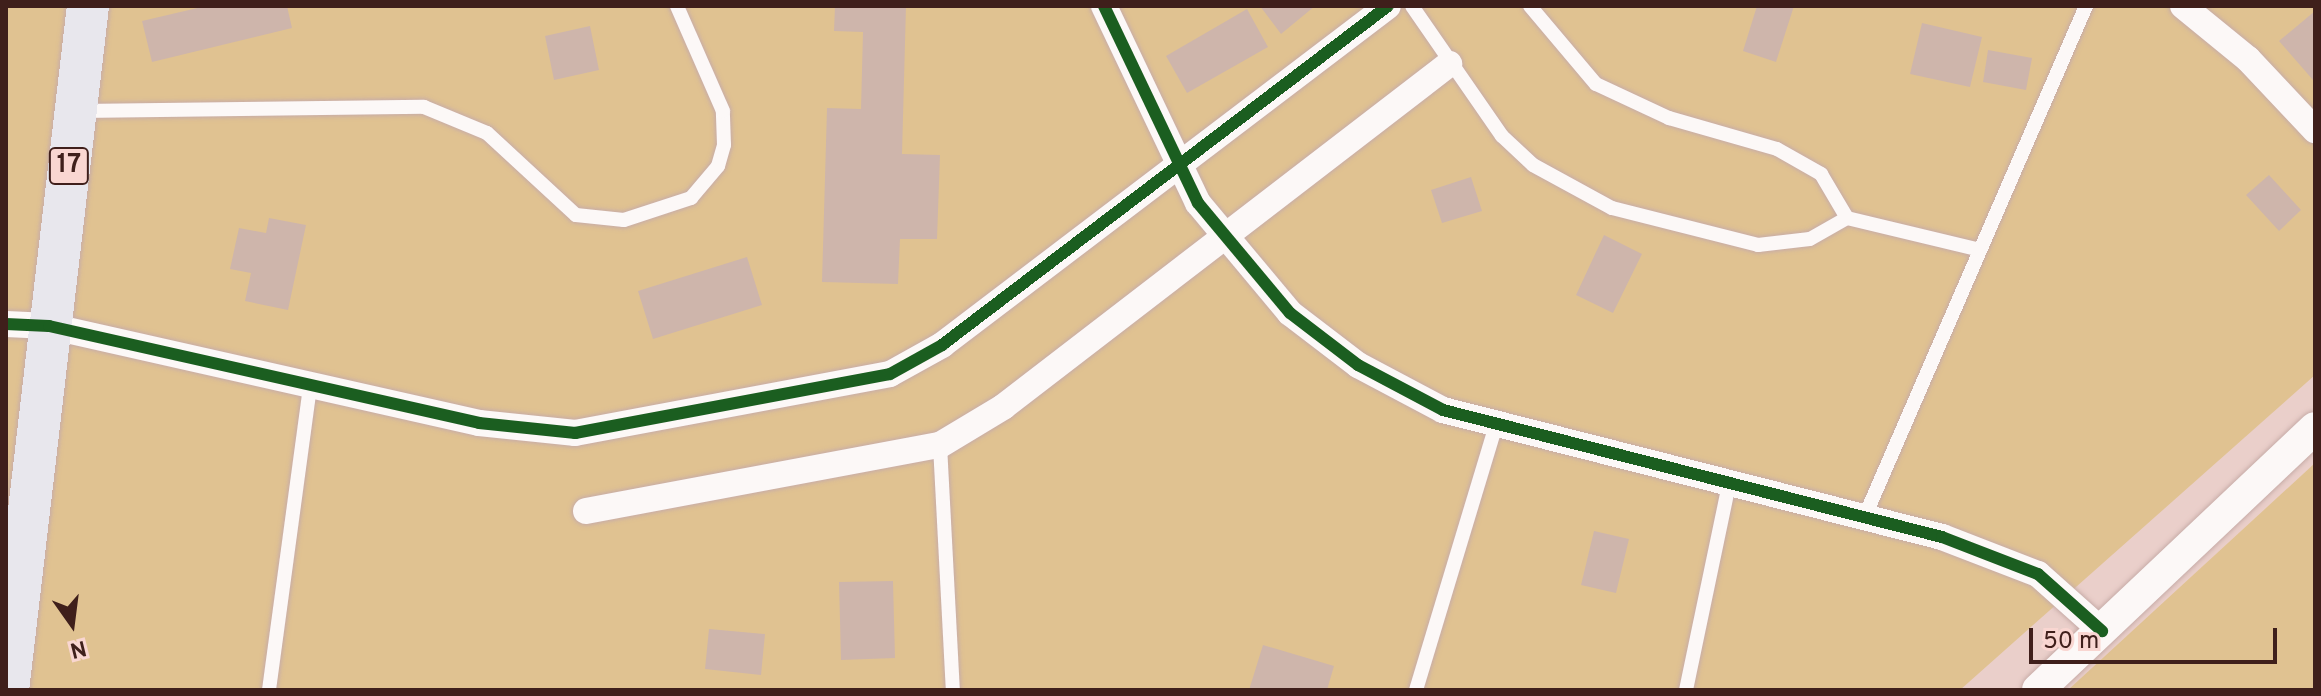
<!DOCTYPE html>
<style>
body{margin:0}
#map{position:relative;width:2321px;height:696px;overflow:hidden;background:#eacfca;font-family:Overpass,sans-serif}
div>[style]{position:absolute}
.green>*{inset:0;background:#e0c291}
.building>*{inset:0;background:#ceb5ab}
.roads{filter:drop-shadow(0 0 2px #c7aca8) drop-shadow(0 0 2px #c7aca8)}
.service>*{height:14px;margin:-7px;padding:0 7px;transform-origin:7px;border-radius:7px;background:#fcf8f7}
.minor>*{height:26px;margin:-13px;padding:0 13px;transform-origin:13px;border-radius:13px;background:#fcf8f7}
.tertiary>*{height:32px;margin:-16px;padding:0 16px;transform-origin:16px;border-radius:16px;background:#fcf8f7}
.primary>*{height:42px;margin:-21px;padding:0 21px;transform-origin:21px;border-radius:21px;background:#e8e7ed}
.cycleway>*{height:12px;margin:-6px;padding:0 6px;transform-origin:6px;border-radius:6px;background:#1b5e20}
span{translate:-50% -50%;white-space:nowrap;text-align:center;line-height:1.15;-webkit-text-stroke:6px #f9d6d1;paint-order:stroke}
.shield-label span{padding:2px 6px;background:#f9d6d1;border:2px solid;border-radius:6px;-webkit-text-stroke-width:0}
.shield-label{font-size:26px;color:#3f1f1b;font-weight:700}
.frame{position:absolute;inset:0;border:8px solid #3f1f1b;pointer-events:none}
.north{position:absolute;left:32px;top:584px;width:80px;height:80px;-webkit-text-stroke:6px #f9d6d1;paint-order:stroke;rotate:166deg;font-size:22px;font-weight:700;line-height:32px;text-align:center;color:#3f1f1b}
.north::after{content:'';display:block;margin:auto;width:28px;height:36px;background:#3f1f1b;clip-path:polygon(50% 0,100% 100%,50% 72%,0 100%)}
.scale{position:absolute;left:2029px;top:628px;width:248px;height:36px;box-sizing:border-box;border:4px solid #3f1f1b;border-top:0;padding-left:10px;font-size:24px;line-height:28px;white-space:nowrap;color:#3f1f1b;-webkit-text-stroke:6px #f9d6d1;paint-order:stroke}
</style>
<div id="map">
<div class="green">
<div style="clip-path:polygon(6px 6px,2315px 6px,2315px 375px,1960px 690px,6px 690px)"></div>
<div style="clip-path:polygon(2315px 463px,2315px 690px,2068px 690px)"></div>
</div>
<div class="building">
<div style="clip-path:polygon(206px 6px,287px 6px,292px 28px,152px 62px,142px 21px)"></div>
<div style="clip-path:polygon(835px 6px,906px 6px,902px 154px,940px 155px,937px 239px,900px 239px,898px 284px,822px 282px,827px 108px,861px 109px,863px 32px,834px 31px)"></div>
<div style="clip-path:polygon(1260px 6px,1315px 6px,1281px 34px)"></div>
<div style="clip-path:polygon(1757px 6px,1794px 6px,1776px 62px,1743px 51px)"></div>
<div style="clip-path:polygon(1247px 9px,1268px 47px,1187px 93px,1166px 56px)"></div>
<div style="clip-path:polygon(2315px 11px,2315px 78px,2313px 80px,2279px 41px)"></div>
<div style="clip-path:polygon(1922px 23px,1982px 37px,1970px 87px,1910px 74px)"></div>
<div style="clip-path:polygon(590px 26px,599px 70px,554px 80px,545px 36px)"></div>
<div style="clip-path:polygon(1988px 50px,2032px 58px,2026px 90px,1983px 82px)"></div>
<div style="clip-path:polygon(2269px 175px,2301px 210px,2279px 231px,2246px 195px)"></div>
<div style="clip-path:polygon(1471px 177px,1482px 211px,1442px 223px,1431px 190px)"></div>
<div style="clip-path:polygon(269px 218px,306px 225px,288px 310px,245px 301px,251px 273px,230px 269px,239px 228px,266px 233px)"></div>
<div style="clip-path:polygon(1604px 235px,1642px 254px,1613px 313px,1576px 295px)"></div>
<div style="clip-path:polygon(747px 257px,762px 305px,653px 339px,638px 291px)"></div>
<div style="clip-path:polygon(1594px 531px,1629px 539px,1616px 593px,1581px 585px)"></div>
<div style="clip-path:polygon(893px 581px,895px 658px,841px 660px,839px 582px)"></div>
<div style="clip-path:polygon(709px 629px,765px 634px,761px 675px,705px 669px)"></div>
<div style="clip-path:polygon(1263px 645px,1334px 666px,1327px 690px,1249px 690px)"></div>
</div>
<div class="roads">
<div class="service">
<div style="left:1412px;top:6px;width:158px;rotate:55.3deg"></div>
<div style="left:1502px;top:136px;width:42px;rotate:43.1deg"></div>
<div style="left:1533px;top:165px;width:90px;rotate:28.6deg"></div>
<div style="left:1612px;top:208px;width:151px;rotate:14.2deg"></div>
<div style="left:1758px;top:245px;width:52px;rotate:-6.6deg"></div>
<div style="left:1810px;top:239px;width:43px;rotate:-29.6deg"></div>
<div style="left:1847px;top:218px;width:133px;rotate:13.5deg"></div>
<div style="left:1530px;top:6px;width:102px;rotate:49.8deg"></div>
<div style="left:1596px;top:84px;width:81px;rotate:25deg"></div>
<div style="left:1669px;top:118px;width:112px;rotate:16deg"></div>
<div style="left:1777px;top:149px;width:51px;rotate:29.6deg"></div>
<div style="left:1821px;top:174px;width:51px;rotate:59.4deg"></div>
<div style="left:80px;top:111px;width:344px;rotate:-0.7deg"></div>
<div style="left:424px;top:107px;width:68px;rotate:22.4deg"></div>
<div style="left:487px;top:133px;width:121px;rotate:42.7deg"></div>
<div style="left:576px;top:215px;width:48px;rotate:5.9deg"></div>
<div style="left:624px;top:220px;width:71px;rotate:-18.2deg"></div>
<div style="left:691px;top:198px;width:42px;rotate:-49.8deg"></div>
<div style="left:718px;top:166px;width:22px;rotate:-74deg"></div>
<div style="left:724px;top:145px;width:34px;rotate:-92deg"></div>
<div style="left:723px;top:111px;width:115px;rotate:-113.7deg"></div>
<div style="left:940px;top:445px;width:245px;rotate:87deg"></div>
<div style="left:1865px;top:516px;width:556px;rotate:-66.57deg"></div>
<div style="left:269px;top:690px;width:307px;rotate:-82.3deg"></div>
<div style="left:1416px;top:690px;width:277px;rotate:-73.2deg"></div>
<div style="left:1686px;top:690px;width:210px;rotate:-78.2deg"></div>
</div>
<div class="minor">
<div style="left:1104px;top:6px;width:218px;rotate:64.5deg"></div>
<div style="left:1198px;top:203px;width:143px;rotate:50.1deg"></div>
<div style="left:1290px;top:313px;width:86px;rotate:37.4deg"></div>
<div style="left:1358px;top:365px;width:96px;rotate:27.9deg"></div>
<div style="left:1443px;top:410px;width:515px;rotate:14.28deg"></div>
<div style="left:1942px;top:537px;width:103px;rotate:21.1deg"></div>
<div style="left:2038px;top:574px;width:86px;rotate:41.7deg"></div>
<div style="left:2183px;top:6px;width:84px;rotate:39.2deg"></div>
<div style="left:2248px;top:59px;width:98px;rotate:46.7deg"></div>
<div style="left:6px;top:324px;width:43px;rotate:2.7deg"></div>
<div style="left:49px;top:326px;width:441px;rotate:12.7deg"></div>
<div style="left:479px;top:423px;width:97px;rotate:5.9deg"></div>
<div style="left:575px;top:433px;width:320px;rotate:-10.6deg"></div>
<div style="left:890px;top:374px;width:60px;rotate:-29.1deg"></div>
<div style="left:942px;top:345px;width:560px;rotate:-37.24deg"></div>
<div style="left:586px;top:511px;width:360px;rotate:-10.6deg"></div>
<div style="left:940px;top:445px;width:74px;rotate:-31.1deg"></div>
<div style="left:1003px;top:407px;width:563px;rotate:-37.56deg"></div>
</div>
<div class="tertiary">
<div style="left:2038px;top:690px;width:381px;rotate:-43.4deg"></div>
</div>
<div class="primary">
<div style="left:8px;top:690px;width:689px;rotate:-83.33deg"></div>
</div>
</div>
<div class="cycleway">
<div style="left:1104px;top:6px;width:218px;rotate:64.5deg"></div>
<div style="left:1198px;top:203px;width:143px;rotate:50.1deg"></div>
<div style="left:1290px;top:313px;width:86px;rotate:37.4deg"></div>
<div style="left:1358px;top:365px;width:96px;rotate:27.9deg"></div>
<div style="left:1443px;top:410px;width:515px;rotate:14.28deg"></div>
<div style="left:1942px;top:537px;width:103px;rotate:21.1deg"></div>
<div style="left:2038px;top:574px;width:86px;rotate:41.7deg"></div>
<div style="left:6px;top:324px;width:43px;rotate:2.7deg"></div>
<div style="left:49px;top:326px;width:441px;rotate:12.7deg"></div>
<div style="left:479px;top:423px;width:97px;rotate:5.9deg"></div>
<div style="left:575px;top:433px;width:320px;rotate:-10.6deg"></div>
<div style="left:890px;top:374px;width:60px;rotate:-29.1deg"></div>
<div style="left:942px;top:345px;width:560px;rotate:-37.24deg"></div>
</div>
<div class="shield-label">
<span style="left:69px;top:166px">17</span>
</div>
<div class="frame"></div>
<div class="north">N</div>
<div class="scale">50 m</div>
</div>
